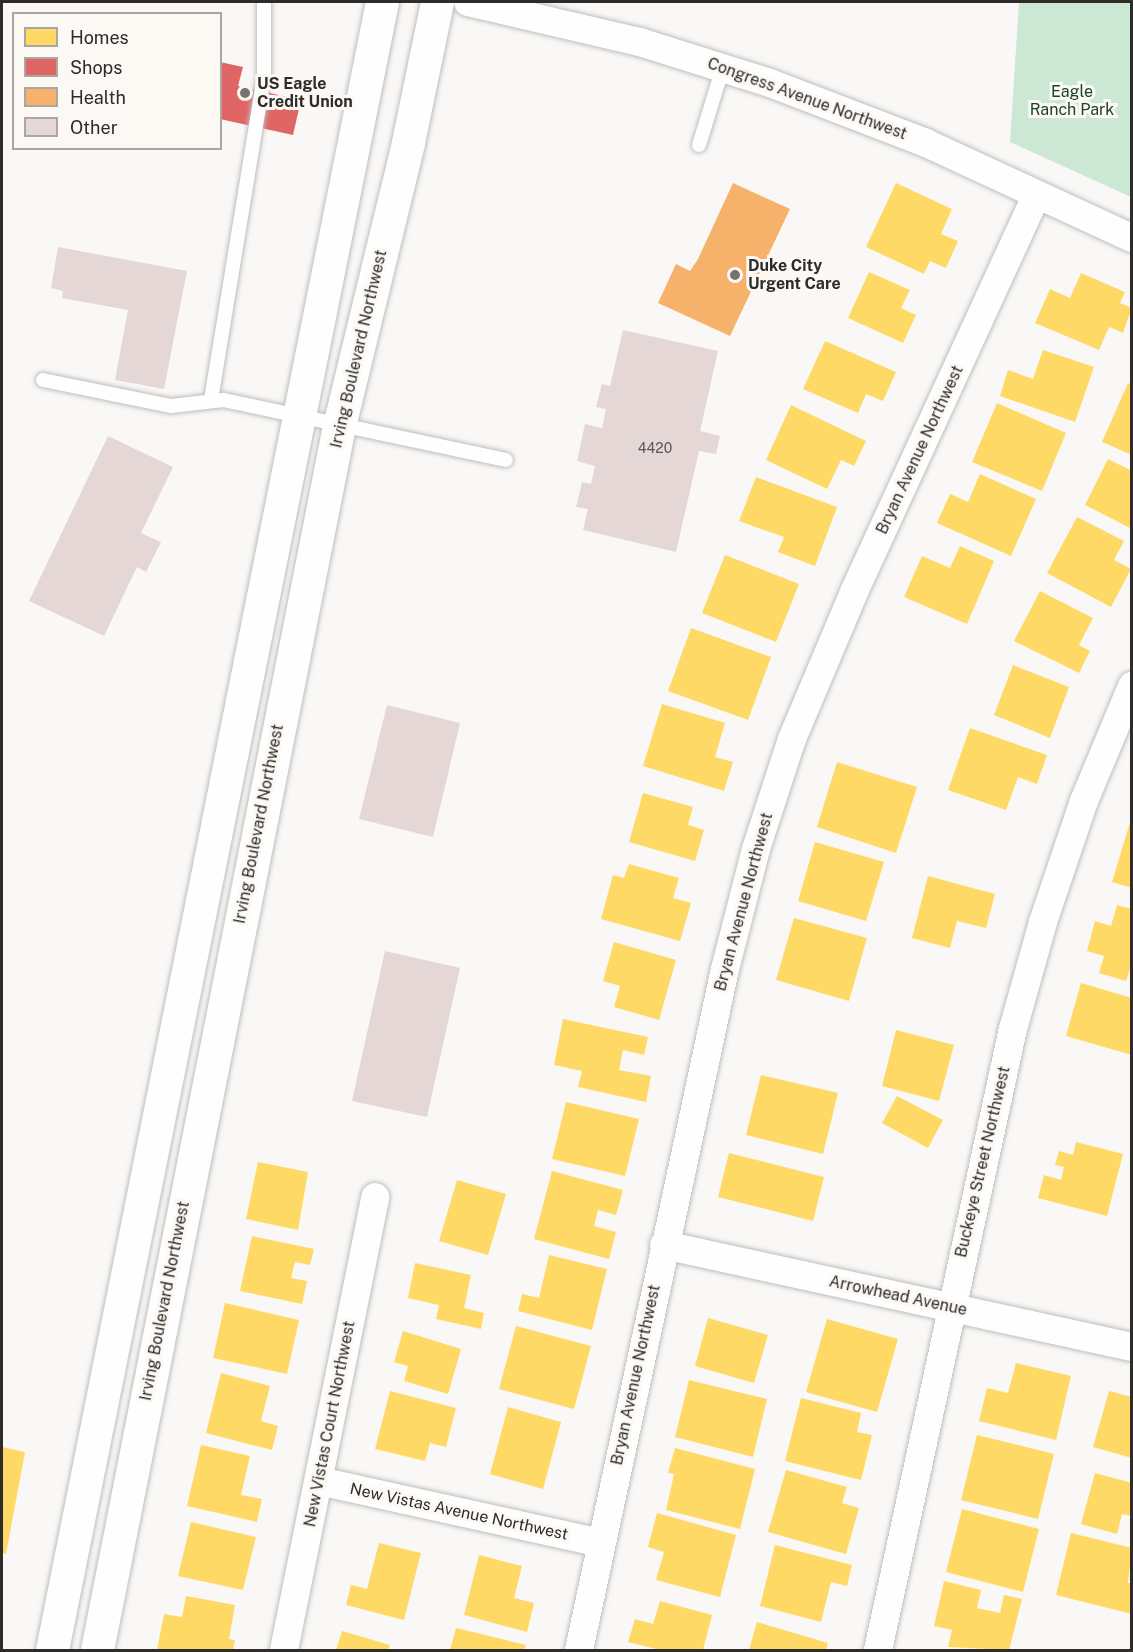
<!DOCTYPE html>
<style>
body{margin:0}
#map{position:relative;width:1133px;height:1652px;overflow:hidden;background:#faf8f6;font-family:"Public Sans",sans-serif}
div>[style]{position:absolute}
.green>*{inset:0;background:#cde7d5}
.homes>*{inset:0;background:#ffd966}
.shops>*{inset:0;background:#e06666}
.health>*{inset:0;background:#f6b26b}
.building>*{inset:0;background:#e4d7d5}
.roads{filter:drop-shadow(0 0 2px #bfbebc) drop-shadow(0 0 2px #bfbebc)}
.service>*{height:14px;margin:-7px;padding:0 7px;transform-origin:7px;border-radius:7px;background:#fefefe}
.minor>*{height:28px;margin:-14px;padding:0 14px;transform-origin:14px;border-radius:14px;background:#fefefe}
.tertiary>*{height:33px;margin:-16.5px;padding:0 16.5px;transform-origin:16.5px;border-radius:16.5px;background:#fefefe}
.dots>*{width:16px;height:16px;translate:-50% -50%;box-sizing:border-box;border:3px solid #fcf8f4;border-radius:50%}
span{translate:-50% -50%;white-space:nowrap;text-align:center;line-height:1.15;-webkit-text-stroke:6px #fcf8f4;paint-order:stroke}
.number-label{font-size:14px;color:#5b5755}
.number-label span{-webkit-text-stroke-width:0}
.poi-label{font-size:16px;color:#2d2c2a;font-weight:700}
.left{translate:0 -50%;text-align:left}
.park-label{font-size:16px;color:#17422b}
.street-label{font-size:16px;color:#2d2c2a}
.frame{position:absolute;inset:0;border:3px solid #2d2c2a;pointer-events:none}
.legend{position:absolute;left:12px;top:12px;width:210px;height:138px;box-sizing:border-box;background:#fcf8f4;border:2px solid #a9a6a3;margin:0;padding:8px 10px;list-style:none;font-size:18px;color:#2d2c2a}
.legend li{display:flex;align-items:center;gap:12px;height:30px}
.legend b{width:30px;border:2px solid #a9a6a3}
</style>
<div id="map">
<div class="green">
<div style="clip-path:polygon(1019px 2px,1131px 2px,1131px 197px,1010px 142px)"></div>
</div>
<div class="homes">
<div style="clip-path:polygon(896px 183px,952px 209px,941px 234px,958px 241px,946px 268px,930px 261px,924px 274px,866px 247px)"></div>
<div style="clip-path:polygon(869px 272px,910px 290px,901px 308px,916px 315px,903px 343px,848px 318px)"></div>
<div style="clip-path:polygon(1081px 273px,1125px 292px,1120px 303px,1132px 308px,1123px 333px,1109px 327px,1099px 350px,1035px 323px,1050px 289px,1070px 298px)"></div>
<div style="clip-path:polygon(825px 341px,896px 372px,883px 401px,866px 394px,858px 413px,803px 389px)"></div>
<div style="clip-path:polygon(1043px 350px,1094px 367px,1075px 422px,1000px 396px,1008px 370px,1033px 379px)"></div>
<div style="clip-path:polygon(1128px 383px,1132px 385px,1132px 455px,1102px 442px)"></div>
<div style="clip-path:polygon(997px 403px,1066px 433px,1042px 491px,972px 462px)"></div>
<div style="clip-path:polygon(791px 405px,866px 441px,854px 466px,841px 460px,827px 489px,766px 460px)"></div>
<div style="clip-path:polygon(1108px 459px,1132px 471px,1132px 529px,1085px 505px)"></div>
<div style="clip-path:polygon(980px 474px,1036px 499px,1011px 556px,937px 523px,950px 494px,968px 502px)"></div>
<div style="clip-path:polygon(756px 477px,837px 507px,815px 566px,778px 552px,784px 537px,739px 521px)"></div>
<div style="clip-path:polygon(1077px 517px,1124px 541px,1114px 560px,1131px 569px,1111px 607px,1047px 573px)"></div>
<div style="clip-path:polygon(960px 546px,994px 561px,967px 624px,904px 597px,922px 556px,950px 568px)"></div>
<div style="clip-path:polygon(725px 555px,799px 584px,776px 642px,702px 613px)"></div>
<div style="clip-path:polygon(1040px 591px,1093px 618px,1079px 645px,1090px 651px,1079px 673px,1014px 641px)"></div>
<div style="clip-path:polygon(691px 628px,771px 657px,748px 720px,668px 691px)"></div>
<div style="clip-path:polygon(1013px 665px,1069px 687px,1050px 738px,994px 715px)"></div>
<div style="clip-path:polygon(662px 704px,725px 723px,715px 757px,733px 762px,724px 791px,643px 766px)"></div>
<div style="clip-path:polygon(970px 728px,1047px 755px,1037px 784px,1018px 777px,1006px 810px,948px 790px)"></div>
<div style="clip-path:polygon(837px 762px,917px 787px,896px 853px,817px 827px)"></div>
<div style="clip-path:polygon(643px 793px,693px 807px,688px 825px,704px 830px,695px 861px,629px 842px)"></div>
<div style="clip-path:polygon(1131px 819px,1132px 819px,1132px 888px,1112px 882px)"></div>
<div style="clip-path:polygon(815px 842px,884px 862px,866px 921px,798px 901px)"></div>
<div style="clip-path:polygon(629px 864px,679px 878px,673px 898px,691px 903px,680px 941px,601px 919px,613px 875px,624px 878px)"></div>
<div style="clip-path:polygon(928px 876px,995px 894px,986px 928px,957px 921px,950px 948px,912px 938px)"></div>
<div style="clip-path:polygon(1117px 905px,1132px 909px,1132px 963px,1126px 981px,1099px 973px,1104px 956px,1087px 951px,1095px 921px,1111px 926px)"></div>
<div style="clip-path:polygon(794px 918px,867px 938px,849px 1001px,776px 980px)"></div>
<div style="clip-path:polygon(614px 942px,676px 960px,659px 1020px,614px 1007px,620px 986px,603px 981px)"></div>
<div style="clip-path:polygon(1081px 983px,1132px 998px,1132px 1055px,1066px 1036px)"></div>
<div style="clip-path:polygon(563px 1019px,648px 1037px,644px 1055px,623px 1050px,619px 1070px,651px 1076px,646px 1102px,578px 1087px,582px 1071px,554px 1065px)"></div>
<div style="clip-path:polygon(896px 1030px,954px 1045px,939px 1101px,882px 1086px)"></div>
<div style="clip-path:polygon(761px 1075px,838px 1093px,823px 1154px,746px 1135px)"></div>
<div style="clip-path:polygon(897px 1096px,943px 1120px,928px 1148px,882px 1123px)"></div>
<div style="clip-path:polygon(566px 1102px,639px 1119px,625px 1176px,552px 1159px)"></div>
<div style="clip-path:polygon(1076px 1142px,1123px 1154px,1107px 1216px,1038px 1198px,1044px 1175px,1061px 1180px,1064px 1167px,1055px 1165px,1059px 1151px,1073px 1155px)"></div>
<div style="clip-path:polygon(729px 1153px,824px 1177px,813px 1221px,718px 1197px)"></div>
<div style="clip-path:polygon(258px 1162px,308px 1172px,298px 1230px,246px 1219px)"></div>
<div style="clip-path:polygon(552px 1171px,623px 1190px,616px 1215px,598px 1210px,594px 1226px,616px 1232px,609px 1259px,534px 1239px)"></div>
<div style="clip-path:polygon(457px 1180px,506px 1194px,488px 1255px,439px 1241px)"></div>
<div style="clip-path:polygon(252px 1236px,314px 1249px,310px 1265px,295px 1262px,291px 1278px,307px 1281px,302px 1304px,240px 1291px)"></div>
<div style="clip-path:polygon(549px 1255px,607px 1269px,592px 1330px,518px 1311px,522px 1294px,539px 1298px)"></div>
<div style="clip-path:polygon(415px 1263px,471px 1275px,464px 1308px,484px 1313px,481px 1329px,436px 1319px,439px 1305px,408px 1298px)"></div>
<div style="clip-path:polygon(225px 1303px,299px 1320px,287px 1374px,213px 1358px)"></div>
<div style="clip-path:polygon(708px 1318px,768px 1335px,754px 1383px,695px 1366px)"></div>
<div style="clip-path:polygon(827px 1319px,898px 1339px,877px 1412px,806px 1392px)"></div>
<div style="clip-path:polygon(516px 1326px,591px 1346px,574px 1409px,499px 1389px)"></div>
<div style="clip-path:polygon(403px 1331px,461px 1349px,448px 1394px,404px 1381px,408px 1366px,394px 1362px)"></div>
<div style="clip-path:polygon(1016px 1363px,1071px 1376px,1056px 1440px,979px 1421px,987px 1388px,1008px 1393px)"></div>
<div style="clip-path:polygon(221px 1373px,270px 1386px,261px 1421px,278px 1426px,272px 1450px,206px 1433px)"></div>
<div style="clip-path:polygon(689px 1380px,767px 1399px,753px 1457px,675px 1437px)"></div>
<div style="clip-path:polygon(390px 1391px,456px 1408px,446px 1447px,430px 1443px,425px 1461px,375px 1449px)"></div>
<div style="clip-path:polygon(1109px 1391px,1132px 1397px,1132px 1458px,1093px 1447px)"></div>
<div style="clip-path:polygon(801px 1398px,861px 1413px,857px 1432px,872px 1435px,861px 1480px,785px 1461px)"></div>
<div style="clip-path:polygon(508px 1407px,561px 1422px,543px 1489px,490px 1474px)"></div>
<div style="clip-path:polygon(977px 1435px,1054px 1454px,1038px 1519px,961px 1500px)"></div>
<div style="clip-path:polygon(201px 1445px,250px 1456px,241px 1495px,262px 1499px,257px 1522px,187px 1506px)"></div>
<div style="clip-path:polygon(2px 1447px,25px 1452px,6px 1554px,2px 1553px)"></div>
<div style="clip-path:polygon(675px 1448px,755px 1469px,740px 1529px,666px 1510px,674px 1474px,668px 1473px)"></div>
<div style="clip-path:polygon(786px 1470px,847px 1487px,842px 1503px,859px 1508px,846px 1554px,768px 1532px)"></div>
<div style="clip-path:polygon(1095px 1473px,1132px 1483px,1132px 1516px,1122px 1514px,1117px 1534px,1081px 1524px)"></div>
<div style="clip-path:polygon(962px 1509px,1039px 1529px,1023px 1592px,946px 1572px)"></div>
<div style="clip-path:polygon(657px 1513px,736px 1535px,720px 1597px,656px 1580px,664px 1552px,648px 1547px)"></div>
<div style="clip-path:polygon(191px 1522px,256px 1537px,243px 1590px,178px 1576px)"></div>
<div style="clip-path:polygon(1071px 1533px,1132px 1548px,1128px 1583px,1132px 1583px,1132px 1614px,1056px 1595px)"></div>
<div style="clip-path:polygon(379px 1543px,421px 1553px,404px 1620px,346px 1605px,351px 1585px,367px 1589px)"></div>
<div style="clip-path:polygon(775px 1545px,852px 1565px,847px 1586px,831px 1582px,821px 1622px,760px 1606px)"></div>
<div style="clip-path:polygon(479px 1555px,522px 1566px,514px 1598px,534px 1603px,527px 1632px,464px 1615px)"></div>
<div style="clip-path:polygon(944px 1581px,981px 1590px,977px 1608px,1000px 1613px,1004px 1595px,1022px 1599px,1009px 1650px,948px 1647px,952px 1630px,934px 1626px)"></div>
<div style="clip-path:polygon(186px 1596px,235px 1605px,229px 1639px,235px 1640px,233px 1650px,157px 1650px,164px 1614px,182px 1617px)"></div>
<div style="clip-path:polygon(660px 1601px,712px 1615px,703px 1650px,660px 1650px,628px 1642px,635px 1619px,653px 1624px)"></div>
<div style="clip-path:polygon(757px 1622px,828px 1643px,826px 1650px,749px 1650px)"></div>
<div style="clip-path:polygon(456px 1628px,526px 1645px,524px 1650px,450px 1650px)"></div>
<div style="clip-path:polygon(342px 1631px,390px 1645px,388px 1650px,336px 1650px)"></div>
</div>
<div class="shops">
<div style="clip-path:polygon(220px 62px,243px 67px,238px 86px,301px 100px,293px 135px,220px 119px)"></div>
</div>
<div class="health">
<div style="clip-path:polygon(733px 183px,790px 209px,730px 336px,658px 303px,676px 264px,690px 271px,698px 259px)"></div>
</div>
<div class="building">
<div style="clip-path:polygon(58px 247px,187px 271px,164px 389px,115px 380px,128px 310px,62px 298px,63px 291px,51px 288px)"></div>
<div style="clip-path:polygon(623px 330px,718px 351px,700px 431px,720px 436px,716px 454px,699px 451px,676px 552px,583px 530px,588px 509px,576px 507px,582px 482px,591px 484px,595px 466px,577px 461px,585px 424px,602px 428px,606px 409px,596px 407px,602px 384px,610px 386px)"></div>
<div style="clip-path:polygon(108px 436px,173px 467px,141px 533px,161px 542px,146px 572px,137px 567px,104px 636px,29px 601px)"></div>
<div style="clip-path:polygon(387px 705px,460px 723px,433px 837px,359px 819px)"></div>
<div style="clip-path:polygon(385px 951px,460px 968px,427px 1117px,352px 1101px)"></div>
</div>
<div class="roads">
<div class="service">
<div style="left:699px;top:145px;width:82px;rotate:-72.9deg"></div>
<div style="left:43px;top:380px;width:131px;rotate:11.5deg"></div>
<div style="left:171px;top:406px;width:53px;rotate:-6.5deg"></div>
<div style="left:224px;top:400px;width:288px;rotate:12deg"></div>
<div style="left:211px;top:400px;width:328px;rotate:-80.7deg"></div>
<div style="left:264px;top:76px;width:74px;rotate:-90deg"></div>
</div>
<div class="minor">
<div style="left:468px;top:2px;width:177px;rotate:13.1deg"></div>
<div style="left:640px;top:42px;width:136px;rotate:17.5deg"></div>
<div style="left:770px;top:83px;width:167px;rotate:21deg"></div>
<div style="left:926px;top:143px;width:227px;rotate:24.8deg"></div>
<div style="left:664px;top:1245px;width:479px;rotate:12.3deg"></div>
<div style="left:319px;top:1481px;width:288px;rotate:12.4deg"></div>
<div style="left:284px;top:1650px;width:462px;rotate:-78.6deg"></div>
<div style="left:579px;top:1650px;width:696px;rotate:-77.9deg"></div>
<div style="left:725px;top:969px;width:124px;rotate:-75.5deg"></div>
<div style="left:756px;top:849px;width:116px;rotate:-71.9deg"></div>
<div style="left:792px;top:739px;width:160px;rotate:-67.1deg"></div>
<div style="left:854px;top:592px;width:437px;rotate:-65.3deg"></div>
<div style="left:878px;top:1650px;width:636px;rotate:-77.74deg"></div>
<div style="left:1013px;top:1029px;width:111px;rotate:-74.3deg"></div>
<div style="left:1043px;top:922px;width:128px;rotate:-71.3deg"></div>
<div style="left:1084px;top:801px;width:125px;rotate:-67.3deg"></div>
</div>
<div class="tertiary">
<div style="left:52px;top:1650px;width:1681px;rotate:-78.68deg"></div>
<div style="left:97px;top:1650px;width:1248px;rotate:-78.82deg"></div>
<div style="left:339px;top:426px;width:292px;rotate:-76.3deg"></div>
<div style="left:408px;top:142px;width:143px;rotate:-78.3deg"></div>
</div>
</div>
<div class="dots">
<div style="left:245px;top:93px;background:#757371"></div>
<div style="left:735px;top:275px;background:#757371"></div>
</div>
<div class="number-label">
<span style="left:655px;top:448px">4420</span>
</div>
<div class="poi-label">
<span class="left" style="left:257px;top:93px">US Eagle<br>Credit Union</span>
<span class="left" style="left:748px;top:275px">Duke City<br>Urgent Care</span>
</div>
<div class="park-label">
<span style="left:1072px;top:101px">Eagle<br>Ranch Park</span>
</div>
<div class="street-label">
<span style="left:807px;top:99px;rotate:20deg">Congress Avenue Northwest</span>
<span style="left:359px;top:349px;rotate:-77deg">Irving Boulevard Northwest</span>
<span style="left:920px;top:450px;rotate:-65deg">Bryan Avenue Northwest</span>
<span style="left:259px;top:824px;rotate:-79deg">Irving Boulevard Northwest</span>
<span style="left:744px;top:902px;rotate:-75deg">Bryan Avenue Northwest</span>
<span style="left:983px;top:1162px;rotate:-77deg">Buckeye Street Northwest</span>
<span style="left:898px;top:1296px;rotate:12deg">Arrowhead Avenue</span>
<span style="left:165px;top:1301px;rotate:-79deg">Irving Boulevard Northwest</span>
<span style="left:636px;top:1375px;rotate:-78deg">Bryan Avenue Northwest</span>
<span style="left:330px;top:1424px;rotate:-79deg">New Vistas Court Northwest</span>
<span style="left:459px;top:1512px;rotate:12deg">New Vistas Avenue Northwest</span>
</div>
<div class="frame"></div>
<ul class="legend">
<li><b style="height:16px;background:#ffd966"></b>Homes</li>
<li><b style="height:16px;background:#e06666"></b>Shops</li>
<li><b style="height:16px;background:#f6b26b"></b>Health</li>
<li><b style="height:16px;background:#e4d7d5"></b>Other</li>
</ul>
</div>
